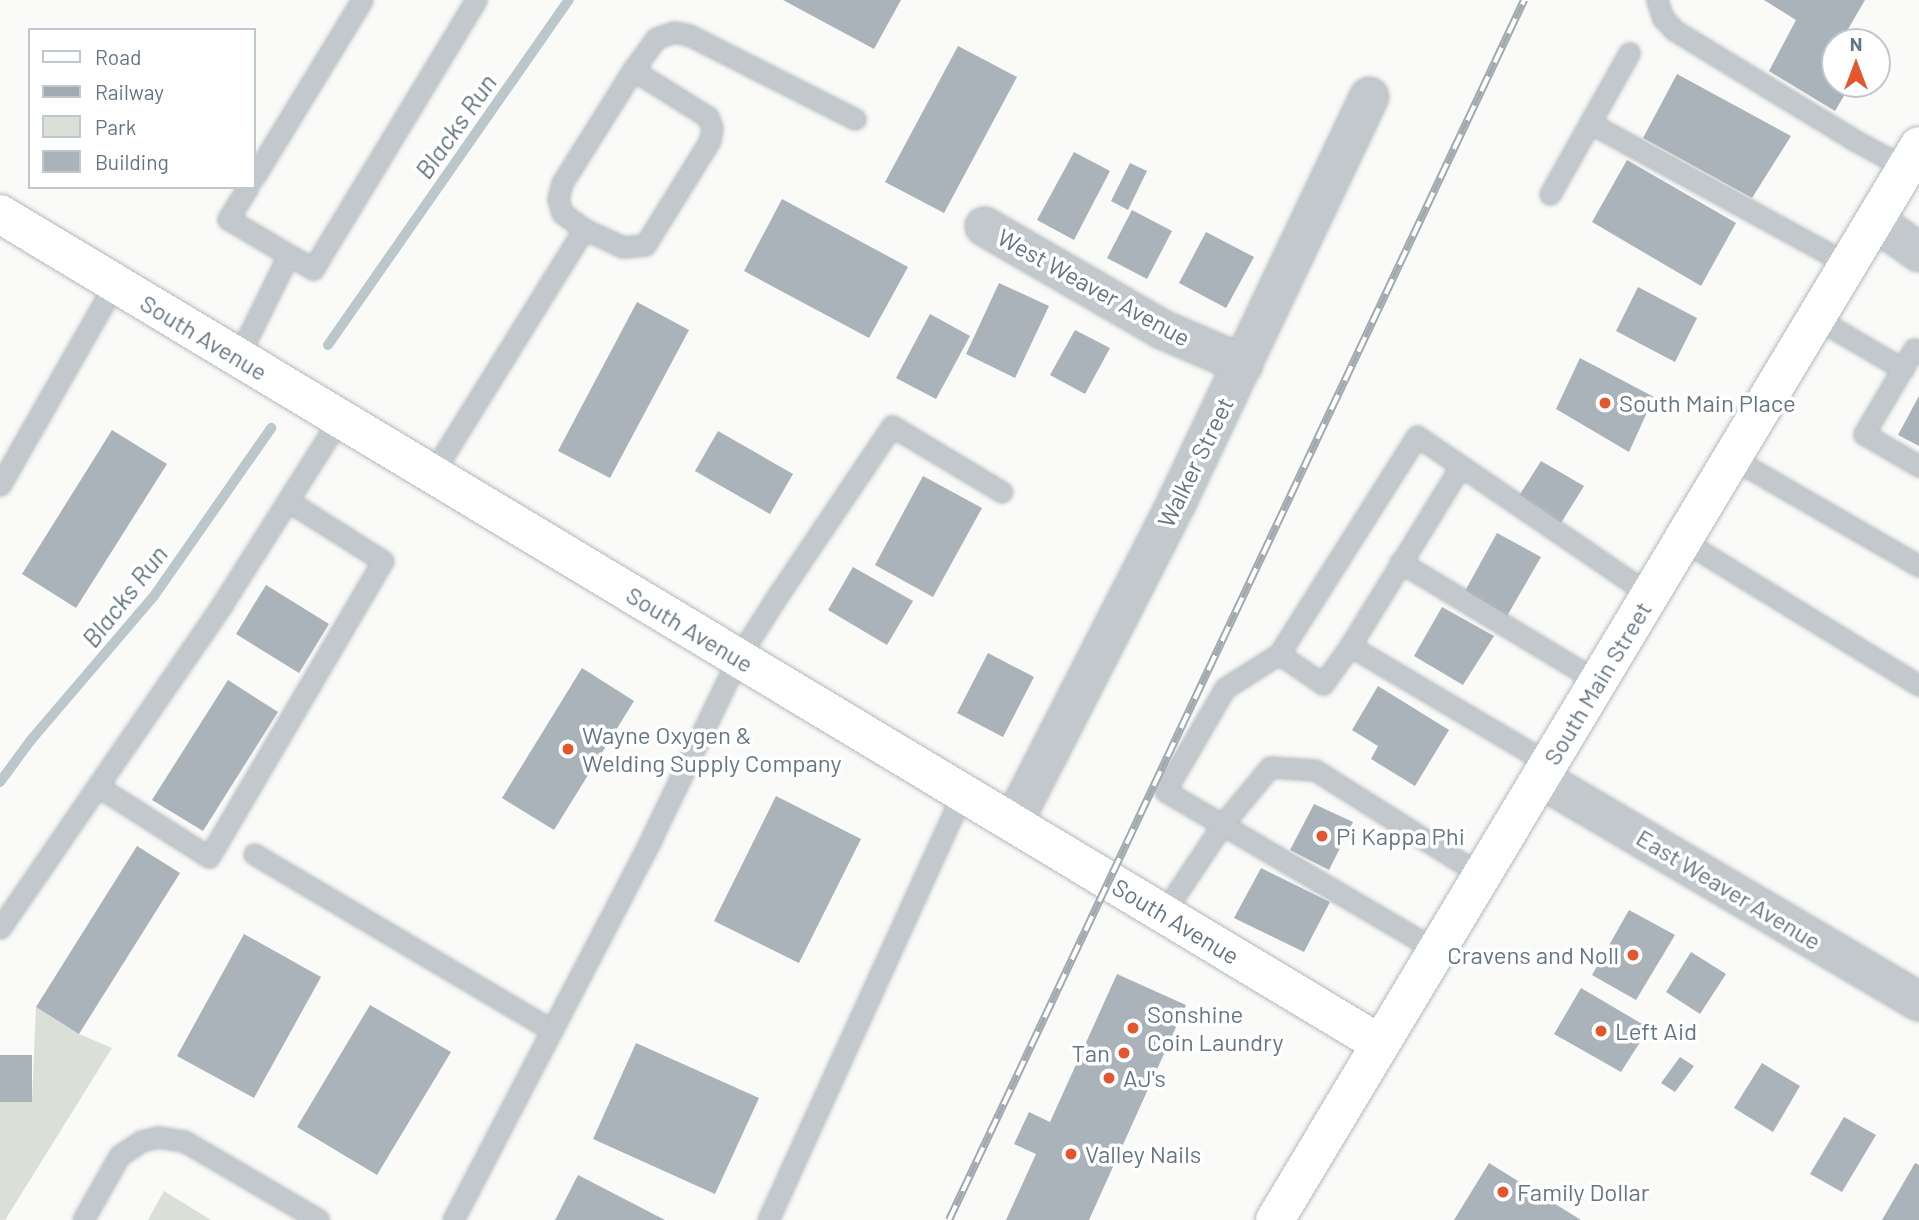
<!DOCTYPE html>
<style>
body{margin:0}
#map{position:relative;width:1919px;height:1220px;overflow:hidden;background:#fafaf8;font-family:Barlow,sans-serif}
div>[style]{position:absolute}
.green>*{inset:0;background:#dadfd7}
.stream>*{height:10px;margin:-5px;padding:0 5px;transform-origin:5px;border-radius:5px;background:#bbc7cb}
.building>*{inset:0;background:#aab3b9}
.roads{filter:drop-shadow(0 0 2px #b3babf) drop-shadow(0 0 2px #b3babf)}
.lane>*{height:19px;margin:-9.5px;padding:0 9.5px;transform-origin:9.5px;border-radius:9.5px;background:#c3c8cc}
.street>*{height:37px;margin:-18.5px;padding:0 18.5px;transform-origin:18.5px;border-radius:18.5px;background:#c3c8cc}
.secondary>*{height:38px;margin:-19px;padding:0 19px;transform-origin:19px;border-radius:19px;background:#fff}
.primary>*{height:38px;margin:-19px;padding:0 19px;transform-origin:19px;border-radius:19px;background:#fff}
.rail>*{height:8px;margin-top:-4px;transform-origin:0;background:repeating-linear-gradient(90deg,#fff 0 16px,#a2aab0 0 32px);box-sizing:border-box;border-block:2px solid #a2aab0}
.dots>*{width:19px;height:19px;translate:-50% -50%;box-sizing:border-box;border:4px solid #fff;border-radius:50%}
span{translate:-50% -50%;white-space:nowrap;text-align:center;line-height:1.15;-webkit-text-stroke:7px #fff;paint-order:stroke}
.street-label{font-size:24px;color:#657683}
.poi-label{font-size:24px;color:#657683}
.left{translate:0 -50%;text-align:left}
.right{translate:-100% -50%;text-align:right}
.water-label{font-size:26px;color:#60757c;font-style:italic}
.legend{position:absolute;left:28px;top:28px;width:228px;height:161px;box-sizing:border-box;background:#fff;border:2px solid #c1c8cd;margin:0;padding:9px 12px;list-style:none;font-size:21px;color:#657683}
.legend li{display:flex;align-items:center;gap:14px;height:35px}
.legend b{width:35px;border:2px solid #c1c8cd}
.north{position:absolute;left:1821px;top:28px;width:70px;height:70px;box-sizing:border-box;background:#fff;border:2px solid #c1c8cd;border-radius:50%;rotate:0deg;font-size:19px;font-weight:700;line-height:28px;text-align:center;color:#657683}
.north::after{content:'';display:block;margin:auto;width:24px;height:32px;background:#e4572e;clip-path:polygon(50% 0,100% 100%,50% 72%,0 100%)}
</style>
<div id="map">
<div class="green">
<div style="clip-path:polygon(36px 1007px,79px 1034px,112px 1048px,5px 1220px,0 1220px,0 1102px,32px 1102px)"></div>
<div style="clip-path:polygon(164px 1191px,211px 1220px,148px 1220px)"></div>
</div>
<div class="stream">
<div style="left:328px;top:345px;width:421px;rotate:-55.1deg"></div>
<div style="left:0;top:782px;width:52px;rotate:-53.6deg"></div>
<div style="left:31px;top:740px;width:189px;rotate:-49.5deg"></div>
<div style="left:154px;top:596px;width:205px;rotate:-55.1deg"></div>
</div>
<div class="building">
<div style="clip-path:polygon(783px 0,901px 0,874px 49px)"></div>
<div style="clip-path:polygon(1764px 0,1865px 0,1847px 31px,1865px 42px,1835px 42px,1835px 84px,1851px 84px,1835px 111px,1769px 71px,1796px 20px)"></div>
<div style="clip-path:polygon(958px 46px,1017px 77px,944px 213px,885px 182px)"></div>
<div style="clip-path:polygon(1677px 74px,1791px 136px,1752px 198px,1643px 138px)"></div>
<div style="clip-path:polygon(1074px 152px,1110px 171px,1074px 240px,1037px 220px)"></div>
<div style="clip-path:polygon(1627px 160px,1736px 223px,1701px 286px,1592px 222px)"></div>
<div style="clip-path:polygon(1130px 163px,1147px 171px,1128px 210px,1111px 201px)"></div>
<div style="clip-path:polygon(782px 199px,908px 267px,869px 338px,744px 271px)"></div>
<div style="clip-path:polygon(1132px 210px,1172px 231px,1147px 279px,1107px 258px)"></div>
<div style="clip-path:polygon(1206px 232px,1254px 257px,1226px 308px,1179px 283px)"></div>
<div style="clip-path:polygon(999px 283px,1049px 306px,1015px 378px,966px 354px)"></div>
<div style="clip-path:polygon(1638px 287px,1697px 318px,1675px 362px,1616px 331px)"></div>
<div style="clip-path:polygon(637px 302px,689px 330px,610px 478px,558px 451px)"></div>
<div style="clip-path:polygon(930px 314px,970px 336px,936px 399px,896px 378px)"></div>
<div style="clip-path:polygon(1075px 330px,1110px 348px,1085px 394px,1050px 375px)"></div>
<div style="clip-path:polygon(1580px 358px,1654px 397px,1629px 452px,1556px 409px)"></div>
<div style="clip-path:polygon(1919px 396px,1919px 446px,1898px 435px)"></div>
<div style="clip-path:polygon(112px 430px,167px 464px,76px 608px,22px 574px)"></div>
<div style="clip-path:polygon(718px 431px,793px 474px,770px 514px,695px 471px)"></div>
<div style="clip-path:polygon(1541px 461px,1584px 486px,1561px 523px,1517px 499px)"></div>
<div style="clip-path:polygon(923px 476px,982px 508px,933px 597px,875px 565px)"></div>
<div style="clip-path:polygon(1497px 533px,1541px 557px,1507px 616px,1465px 591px)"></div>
<div style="clip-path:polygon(853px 567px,913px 601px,887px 645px,828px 610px)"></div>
<div style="clip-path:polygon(266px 585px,329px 624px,299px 673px,236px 634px)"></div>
<div style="clip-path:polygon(1442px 607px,1494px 636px,1463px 685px,1414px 656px)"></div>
<div style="clip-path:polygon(988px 653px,1034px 677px,1003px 737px,957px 713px)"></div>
<div style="clip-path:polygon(582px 668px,634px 701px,554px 830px,502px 798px)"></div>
<div style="clip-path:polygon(228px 680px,278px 712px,203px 831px,152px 800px)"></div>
<div style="clip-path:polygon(1378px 686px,1449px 730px,1415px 786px,1371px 759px,1378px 746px,1352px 730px)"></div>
<div style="clip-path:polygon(776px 796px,861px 839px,799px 963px,714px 921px)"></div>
<div style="clip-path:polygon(1314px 804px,1353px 822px,1329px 870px,1290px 850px)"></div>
<div style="clip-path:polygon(137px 846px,180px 873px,79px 1034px,36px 1007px)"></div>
<div style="clip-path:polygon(1261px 868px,1330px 902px,1304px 952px,1234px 918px)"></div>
<div style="clip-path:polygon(1629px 910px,1675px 935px,1636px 1000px,1592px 975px)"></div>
<div style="clip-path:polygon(244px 934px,321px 977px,254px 1098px,177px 1056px)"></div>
<div style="clip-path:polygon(1691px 952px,1726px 974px,1700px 1014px,1666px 992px)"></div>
<div style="clip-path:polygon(1117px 974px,1186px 1005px,1089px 1220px,1006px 1220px,1036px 1154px,1014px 1144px,1029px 1112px,1050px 1122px)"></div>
<div style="clip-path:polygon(1581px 988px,1649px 1028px,1621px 1072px,1554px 1034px)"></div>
<div style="clip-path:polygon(370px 1005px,451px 1052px,377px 1175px,297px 1127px)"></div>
<div style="clip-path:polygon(636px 1043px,759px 1098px,715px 1194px,593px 1139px)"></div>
<div style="clip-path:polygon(0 1055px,32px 1055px,32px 1102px,0 1102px)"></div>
<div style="clip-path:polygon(1680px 1057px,1694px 1066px,1675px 1092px,1661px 1083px)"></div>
<div style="clip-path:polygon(1762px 1063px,1800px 1086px,1773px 1132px,1734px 1108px)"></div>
<div style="clip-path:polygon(1844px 1117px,1876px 1135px,1842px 1192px,1810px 1174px)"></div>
<div style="clip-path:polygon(1489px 1163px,1581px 1220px,1454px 1220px)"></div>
<div style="clip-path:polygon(1915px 1163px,1919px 1165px,1919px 1220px,1882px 1220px)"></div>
<div style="clip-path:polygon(578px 1175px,665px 1220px,555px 1220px)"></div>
</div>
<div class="roads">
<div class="lane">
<div style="left:1657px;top:0;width:19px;rotate:72deg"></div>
<div style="left:1663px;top:18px;width:16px;rotate:47deg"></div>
<div style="left:1674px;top:30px;width:211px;rotate:31.4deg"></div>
<div style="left:1854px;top:140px;width:59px;rotate:28.3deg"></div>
<div style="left:1590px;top:123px;width:294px;rotate:28.7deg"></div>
<div style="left:254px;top:177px;width:207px;rotate:-58.6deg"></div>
<div style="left:248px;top:187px;width:38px;rotate:122deg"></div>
<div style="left:228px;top:219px;width:99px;rotate:30.5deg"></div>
<div style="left:313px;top:269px;width:315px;rotate:-58.8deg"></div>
<div style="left:1550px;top:194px;width:162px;rotate:-60.7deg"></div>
<div style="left:584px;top:229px;width:27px;rotate:-144deg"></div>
<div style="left:562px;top:213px;width:15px;rotate:-106deg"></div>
<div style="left:558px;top:199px;width:16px;rotate:-76deg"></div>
<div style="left:562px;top:183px;width:133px;rotate:-57.9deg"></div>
<div style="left:1816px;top:318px;width:101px;rotate:30.4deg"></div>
<div style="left:1919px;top:352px;width:6px;rotate:-149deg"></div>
<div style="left:1914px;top:349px;width:99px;rotate:120.5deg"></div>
<div style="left:1864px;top:434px;width:64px;rotate:30.2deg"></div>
<div style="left:238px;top:357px;width:113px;rotate:-63.7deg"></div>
<div style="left:1732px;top:458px;width:216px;rotate:30deg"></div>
<div style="left:432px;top:474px;width:288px;rotate:-58.2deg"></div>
<div style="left:584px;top:229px;width:43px;rotate:24.8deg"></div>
<div style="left:623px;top:247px;width:22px;rotate:-5deg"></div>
<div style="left:645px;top:245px;width:123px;rotate:-58.2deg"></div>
<div style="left:710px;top:140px;width:12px;rotate:-81deg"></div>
<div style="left:712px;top:128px;width:12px;rotate:-110deg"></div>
<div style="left:708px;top:117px;width:89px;rotate:-147.9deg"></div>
<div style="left:633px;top:70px;width:39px;rotate:-54deg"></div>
<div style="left:656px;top:38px;width:19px;rotate:-18deg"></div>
<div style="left:674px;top:32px;width:15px;rotate:11deg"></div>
<div style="left:689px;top:35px;width:186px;rotate:26.8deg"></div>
<div style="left:0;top:485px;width:232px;rotate:-60.3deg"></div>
<div style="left:1682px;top:540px;width:278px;rotate:31.5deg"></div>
<div style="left:1400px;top:562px;width:230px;rotate:31.1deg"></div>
<div style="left:1350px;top:646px;width:210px;rotate:-58.4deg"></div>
<div style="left:1279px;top:654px;width:64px;rotate:147.8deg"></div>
<div style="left:1225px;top:688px;width:119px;rotate:120.2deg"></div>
<div style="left:1165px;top:791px;width:314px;rotate:30.4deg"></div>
<div style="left:1548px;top:763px;width:230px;rotate:-149.4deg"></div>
<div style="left:1350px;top:646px;width:47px;rotate:125.4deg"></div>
<div style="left:1323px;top:684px;width:53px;rotate:-145.7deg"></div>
<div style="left:1279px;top:654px;width:258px;rotate:-57.7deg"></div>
<div style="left:1417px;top:436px;width:282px;rotate:34.3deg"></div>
<div style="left:99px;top:787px;width:130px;rotate:32.5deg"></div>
<div style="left:209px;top:857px;width:343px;rotate:-59.6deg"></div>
<div style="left:383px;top:561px;width:112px;rotate:-147.7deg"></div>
<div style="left:254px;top:854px;width:346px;rotate:30.6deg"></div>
<div style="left:1162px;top:915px;width:108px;rotate:-56.3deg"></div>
<div style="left:1222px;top:825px;width:75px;rotate:-50.4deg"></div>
<div style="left:1270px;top:767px;width:45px;rotate:3.8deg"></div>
<div style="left:1315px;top:770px;width:196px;rotate:32.3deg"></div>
<div style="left:0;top:928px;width:394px;rotate:-55.5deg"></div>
<div style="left:223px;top:603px;width:219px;rotate:-57.7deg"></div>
<div style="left:83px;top:1220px;width:73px;rotate:-60.6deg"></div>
<div style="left:119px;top:1156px;width:27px;rotate:-34deg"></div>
<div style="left:141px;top:1141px;width:17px;rotate:-13deg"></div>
<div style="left:158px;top:1137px;width:26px;rotate:9deg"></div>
<div style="left:184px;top:1141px;width:156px;rotate:30.3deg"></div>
<div style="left:453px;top:1220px;width:429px;rotate:-62.5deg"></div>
<div style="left:651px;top:839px;width:201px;rotate:-64.3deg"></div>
<div style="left:738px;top:658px;width:75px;rotate:-57.6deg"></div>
<div style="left:778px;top:595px;width:204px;rotate:-56deg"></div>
<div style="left:892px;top:426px;width:128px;rotate:31deg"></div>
<div style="left:768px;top:1220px;width:469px;rotate:-65.5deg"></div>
</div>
<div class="street">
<div style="left:1874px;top:220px;width:55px;rotate:35.4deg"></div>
<div style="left:984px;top:226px;width:206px;rotate:30.1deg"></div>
<div style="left:1162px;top:329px;width:88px;rotate:23.4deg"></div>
<div style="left:1540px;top:778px;width:440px;rotate:30.5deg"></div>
<div style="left:1012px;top:823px;width:363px;rotate:-62.9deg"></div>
<div style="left:1177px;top:500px;width:447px;rotate:-64.6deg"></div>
</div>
<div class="secondary">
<div style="left:0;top:214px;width:1610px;rotate:31.02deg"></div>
</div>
<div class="primary">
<div style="left:1275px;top:1220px;width:1252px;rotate:-59.05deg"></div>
</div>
</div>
<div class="rail">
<div style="left:949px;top:1220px;width:1349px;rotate:-64.76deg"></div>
</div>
<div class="dots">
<div style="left:1605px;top:403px;background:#e4572e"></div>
<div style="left:568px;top:749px;background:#e4572e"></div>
<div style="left:1322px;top:836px;background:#e4572e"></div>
<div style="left:1633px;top:955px;background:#e4572e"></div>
<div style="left:1133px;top:1028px;background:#e4572e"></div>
<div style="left:1601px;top:1031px;background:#e4572e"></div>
<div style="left:1124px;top:1053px;background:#e4572e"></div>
<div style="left:1109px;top:1078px;background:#e4572e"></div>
<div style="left:1071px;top:1154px;background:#e4572e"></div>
<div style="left:1503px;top:1192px;background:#e4572e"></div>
</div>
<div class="street-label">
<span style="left:1094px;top:287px;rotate:29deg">West Weaver Avenue</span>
<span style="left:204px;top:337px;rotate:31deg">South Avenue</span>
<span style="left:1195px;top:462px;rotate:-64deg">Walker Street</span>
<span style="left:690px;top:629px;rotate:31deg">South Avenue</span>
<span style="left:1597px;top:683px;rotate:-59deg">South Main Street</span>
<span style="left:1729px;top:889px;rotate:31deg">East Weaver Avenue</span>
<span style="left:1176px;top:921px;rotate:31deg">South Avenue</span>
</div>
<div class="poi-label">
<span class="left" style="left:1619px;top:403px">South Main Place</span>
<span class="left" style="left:582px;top:749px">Wayne Oxygen &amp;<br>Welding Supply Company</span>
<span class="left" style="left:1336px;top:836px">Pi Kappa Phi</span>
<span class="right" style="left:1619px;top:955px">Cravens and Noll</span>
<span class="left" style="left:1147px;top:1028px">Sonshine<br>Coin Laundry</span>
<span class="left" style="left:1615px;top:1031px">Left Aid</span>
<span class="right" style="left:1110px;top:1053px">Tan</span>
<span class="left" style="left:1123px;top:1078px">AJ's</span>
<span class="left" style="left:1085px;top:1154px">Valley Nails</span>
<span class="left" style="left:1517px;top:1192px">Family Dollar</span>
</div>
<div class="water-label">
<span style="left:455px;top:126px;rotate:-55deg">Blacks Run</span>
<span style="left:124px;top:596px;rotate:-52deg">Blacks Run</span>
</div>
<ul class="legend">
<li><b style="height:9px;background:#fff"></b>Road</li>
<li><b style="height:9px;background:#a2aab0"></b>Railway</li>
<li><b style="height:19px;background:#dadfd7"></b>Park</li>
<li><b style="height:19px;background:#aab3b9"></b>Building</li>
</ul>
<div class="north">N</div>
</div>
